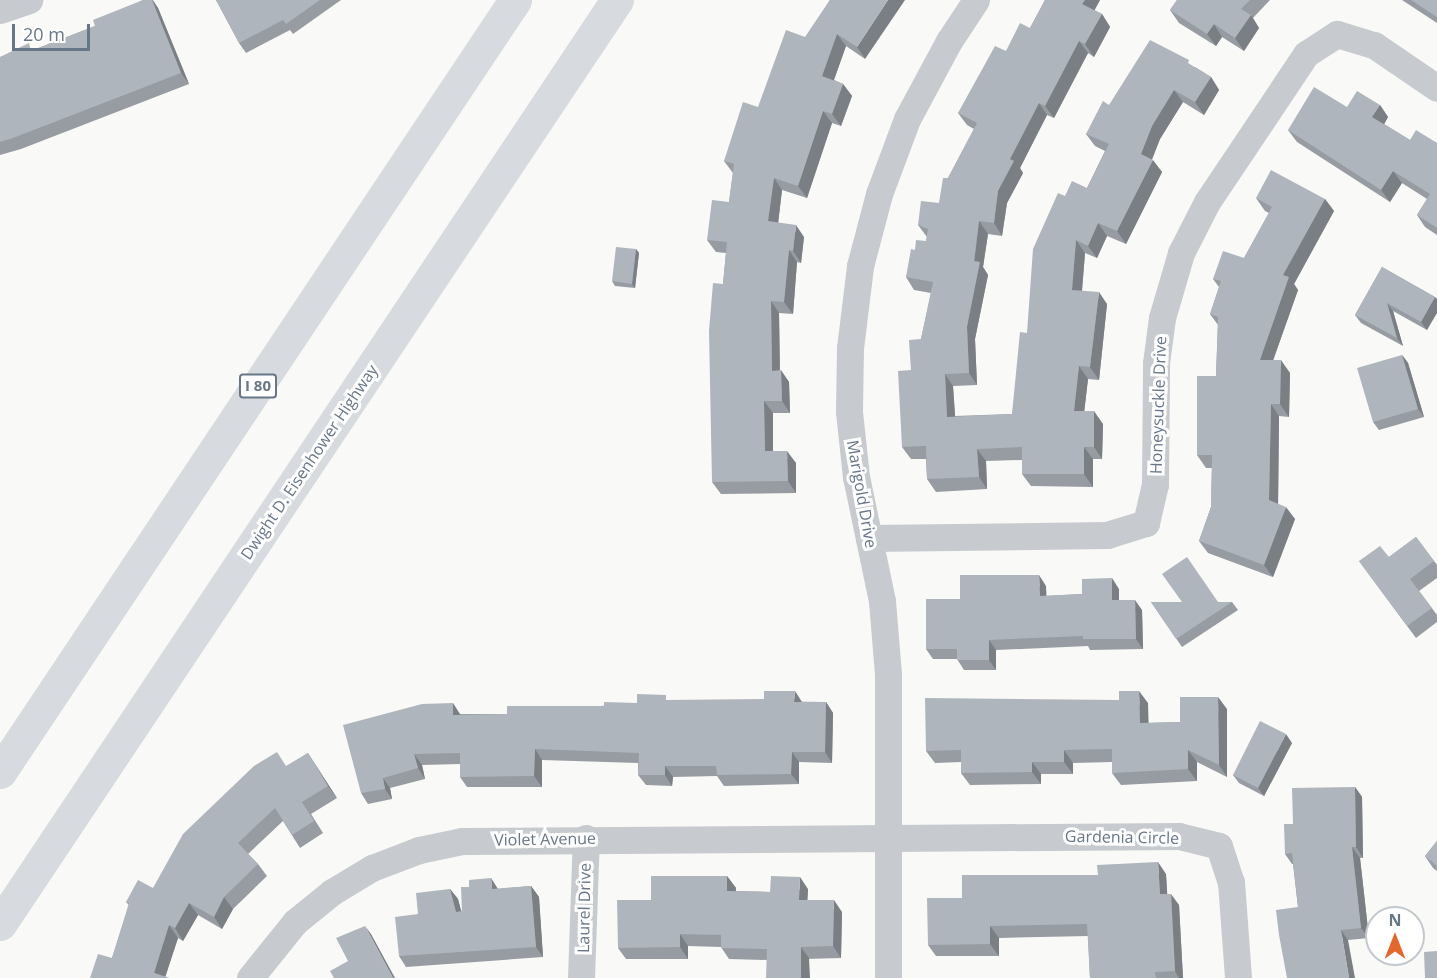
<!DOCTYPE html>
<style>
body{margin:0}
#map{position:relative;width:1437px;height:978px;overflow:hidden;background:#f9f9f7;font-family:"Open Sans",sans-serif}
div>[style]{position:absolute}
.minor>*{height:27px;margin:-13.5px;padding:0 13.5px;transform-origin:13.5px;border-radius:13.5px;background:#c7cace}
.motorway>*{height:33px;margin:-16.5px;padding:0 16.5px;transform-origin:16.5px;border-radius:16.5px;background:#d7dbdf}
.wall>*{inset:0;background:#969ca2}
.shaded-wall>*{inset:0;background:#7a7f84}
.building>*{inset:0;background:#aeb5bc}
span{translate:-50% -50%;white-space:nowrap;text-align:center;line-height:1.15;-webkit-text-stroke:6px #fff;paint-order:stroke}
.shield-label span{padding:2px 4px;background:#fff;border:2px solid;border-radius:4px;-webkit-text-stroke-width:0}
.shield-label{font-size:15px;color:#687788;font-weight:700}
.street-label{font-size:16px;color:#687788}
.north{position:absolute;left:1365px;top:906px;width:60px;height:60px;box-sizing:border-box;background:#fff;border:2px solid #c3c9cf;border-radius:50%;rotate:0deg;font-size:16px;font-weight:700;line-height:24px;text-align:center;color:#687788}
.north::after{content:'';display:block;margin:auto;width:21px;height:27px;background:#e3682d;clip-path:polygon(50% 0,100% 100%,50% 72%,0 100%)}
.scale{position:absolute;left:12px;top:24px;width:78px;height:27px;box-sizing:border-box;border:3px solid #687788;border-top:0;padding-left:8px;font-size:18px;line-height:21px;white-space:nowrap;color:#687788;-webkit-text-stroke:4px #fff;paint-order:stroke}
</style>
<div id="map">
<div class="minor">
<div style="left:0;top:10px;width:31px;rotate:-19deg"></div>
<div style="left:869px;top:538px;width:238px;rotate:-0.7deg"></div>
<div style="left:1107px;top:535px;width:41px;rotate:-17.1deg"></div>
<div style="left:1146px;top:523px;width:39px;rotate:-77deg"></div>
<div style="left:1155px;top:485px;width:122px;rotate:-89.5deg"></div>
<div style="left:1156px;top:363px;width:45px;rotate:-82.4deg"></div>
<div style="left:1162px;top:318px;width:68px;rotate:-73.7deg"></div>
<div style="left:1181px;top:253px;width:57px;rotate:-63deg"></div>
<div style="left:1207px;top:202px;width:178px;rotate:-56.2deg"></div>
<div style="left:1306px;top:54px;width:37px;rotate:-33deg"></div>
<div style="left:1337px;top:34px;width:39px;rotate:17deg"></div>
<div style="left:1374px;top:45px;width:76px;rotate:34.3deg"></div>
<div style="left:250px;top:978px;width:72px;rotate:-51.2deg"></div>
<div style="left:295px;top:922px;width:48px;rotate:-39deg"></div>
<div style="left:332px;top:892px;width:47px;rotate:-31deg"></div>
<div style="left:372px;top:868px;width:50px;rotate:-21deg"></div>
<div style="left:419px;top:850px;width:44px;rotate:-11.8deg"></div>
<div style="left:462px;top:841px;width:717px;rotate:-0.4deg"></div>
<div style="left:1179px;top:836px;width:41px;rotate:14deg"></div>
<div style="left:1219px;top:846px;width:38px;rotate:72deg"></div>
<div style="left:1231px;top:882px;width:96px;rotate:85.8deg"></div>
<div style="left:581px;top:978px;width:140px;rotate:-88deg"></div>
<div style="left:888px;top:978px;width:304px;rotate:-90deg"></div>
<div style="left:888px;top:674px;width:73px;rotate:-94.7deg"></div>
<div style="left:882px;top:601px;width:127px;rotate:-101.8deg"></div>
<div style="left:856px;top:477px;width:66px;rotate:-96.1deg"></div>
<div style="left:849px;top:411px;width:63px;rotate:-89.1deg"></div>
<div style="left:850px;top:348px;width:83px;rotate:-83deg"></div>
<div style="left:860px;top:266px;width:74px;rotate:-75.2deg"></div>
<div style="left:879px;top:194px;width:80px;rotate:-69.5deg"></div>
<div style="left:907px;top:119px;width:89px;rotate:-61.7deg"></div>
<div style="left:949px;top:41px;width:49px;rotate:-56.6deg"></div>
</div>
<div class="motorway">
<div style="left:0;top:772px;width:928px;rotate:-56.29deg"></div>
<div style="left:0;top:924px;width:1111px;rotate:-56.27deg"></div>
</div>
<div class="wall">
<div style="clip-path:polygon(143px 0,153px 0,158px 8px,189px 84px,21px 149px,0 155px,0 57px,33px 50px,95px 26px)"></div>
<div style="clip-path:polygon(216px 0,341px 0,293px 34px,290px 30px,246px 53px,239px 43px)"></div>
<div style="clip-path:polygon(830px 0,865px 59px,846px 46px,834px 80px,843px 84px,852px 96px,841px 126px,832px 123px,807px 198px,782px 190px,778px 223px,804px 237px,801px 263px,797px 262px,793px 314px,779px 313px,780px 370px,789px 382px,790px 413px,773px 413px,773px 451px,796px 463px,796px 493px,721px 494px,712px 482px,723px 284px,726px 253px,716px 252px,707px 240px,729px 202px,733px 173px,724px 161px)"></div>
<div style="clip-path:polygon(1045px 0,1100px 0,1094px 10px,1102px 14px,1110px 27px,1094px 57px,1088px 53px,1054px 118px,1047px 115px,1020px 168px,1023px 173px,1007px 203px,1002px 236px,988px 234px,983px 267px,988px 275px,975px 339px,977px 385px,953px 386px,955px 416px,1012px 414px,1027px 333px,1065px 196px,1087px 188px,1105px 151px,1095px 146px,1086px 134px,1109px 105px,1195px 67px,1211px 77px,1219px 90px,1204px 115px,1183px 102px,1160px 139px,1152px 160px,1162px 172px,1126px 244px,1107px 236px,1097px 258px,1085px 253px,1082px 291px,1107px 304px,1099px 380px,1088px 379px,1084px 411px,1103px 424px,1102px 459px,1093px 459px,1093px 487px,1031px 486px,1022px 474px,1022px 460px,986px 461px,987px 489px,936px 492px,927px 479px,926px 459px,911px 459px,902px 447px,911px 370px,921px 339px,931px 293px,914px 290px,906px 277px,915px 250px,926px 241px,927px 237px,918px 225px,939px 203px,948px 178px,974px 129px,967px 125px,958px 113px,1006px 51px,1030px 28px)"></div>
<div style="clip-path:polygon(1177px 0,1270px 0,1253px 18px,1259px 28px,1244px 51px,1222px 37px,1216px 46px,1179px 23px,1170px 10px)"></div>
<div style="clip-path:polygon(1402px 0,1437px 0,1437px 23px)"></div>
<div style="clip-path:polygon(1380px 105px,1388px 117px,1384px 124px,1410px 140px,1437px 143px,1437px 235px,1425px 227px,1417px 215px,1427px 199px,1402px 183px,1390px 202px,1297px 142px,1288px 130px,1347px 107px)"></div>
<div style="clip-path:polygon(1256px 198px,1325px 199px,1334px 211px,1294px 284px,1298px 290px,1273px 360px,1290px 373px,1289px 417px,1279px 416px,1278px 504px,1295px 519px,1273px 577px,1208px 553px,1199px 541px,1211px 507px,1212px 468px,1206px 468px,1197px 455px,1216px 376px,1218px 325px,1210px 314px,1219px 287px,1213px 279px,1244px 258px,1269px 213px,1265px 211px)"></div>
<div style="clip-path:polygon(636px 249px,639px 253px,635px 288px,615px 286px,612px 281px)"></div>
<div style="clip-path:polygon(1382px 267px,1435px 297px,1427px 330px,1393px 311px,1403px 346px,1361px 323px,1355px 315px)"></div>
<div style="clip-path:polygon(1402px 355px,1408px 363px,1424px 417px,1379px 430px,1373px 422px)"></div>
<div style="clip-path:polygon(1416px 537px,1437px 565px,1437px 578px,1419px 591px,1437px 615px,1437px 622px,1416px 638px,1359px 561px,1389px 557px)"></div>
<div style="clip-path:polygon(1046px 586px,1046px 596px,1082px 594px,1119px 589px,1119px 600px,1142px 610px,1143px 649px,1090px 650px,1088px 646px,996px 650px,996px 670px,964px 670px,957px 659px,933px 659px,926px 649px,960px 599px)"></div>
<div style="clip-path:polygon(1151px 602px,1232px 602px,1238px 610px,1182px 647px)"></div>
<div style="clip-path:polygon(670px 700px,826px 702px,833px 713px,832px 763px,799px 762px,799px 784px,724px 786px,717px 776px,673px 777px,672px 786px,646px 785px,638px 775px,638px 763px,542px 760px,542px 787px,467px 787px,460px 777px,460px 764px,422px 765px,425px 779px,390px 788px,392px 799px,368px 804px,361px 793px,460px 714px,507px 714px)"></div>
<div style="clip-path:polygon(1148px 703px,1148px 723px,1180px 722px,1227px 709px,1227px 777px,1197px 762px,1197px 781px,1121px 785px,1112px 773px,1112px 762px,1073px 763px,1073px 774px,1041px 774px,1041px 784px,970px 785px,961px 773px,961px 762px,935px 763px,926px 751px)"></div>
<div style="clip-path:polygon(1292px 743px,1264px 796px,1239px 783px,1233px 775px)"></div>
<div style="clip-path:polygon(308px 753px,337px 798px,311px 814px,323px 833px,300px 848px,283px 821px,248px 854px,258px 864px,267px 876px,233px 909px,222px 929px,198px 915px,183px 941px,178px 938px,165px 976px,112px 958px,129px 905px,126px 902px,153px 888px,287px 766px)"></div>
<div style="clip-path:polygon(1355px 787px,1362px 797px,1363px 858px,1360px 858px,1369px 938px,1348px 940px,1298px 907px,1293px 864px,1292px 864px,1285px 854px,1293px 824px)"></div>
<div style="clip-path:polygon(1437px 841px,1437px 871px,1433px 868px,1425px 856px)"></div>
<div style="clip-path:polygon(1166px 874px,1167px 894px,1179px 905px,1183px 978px,1090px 978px,1088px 936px,999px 938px,999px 956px,936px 956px,928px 945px,962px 898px,1098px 875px)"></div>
<div style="clip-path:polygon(727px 876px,736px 888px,735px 891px,770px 892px,808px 889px,807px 900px,842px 912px,841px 958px,767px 960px,729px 959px,721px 947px,688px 946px,688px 959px,626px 959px,618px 948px,651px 900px)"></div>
<div style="clip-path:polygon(531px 886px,539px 897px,543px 957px,406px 967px,399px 956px,418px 914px,450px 889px,458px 899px,461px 911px,498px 889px)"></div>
</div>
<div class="shaded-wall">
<div style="clip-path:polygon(152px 0,158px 8px,189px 84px,181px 73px)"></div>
<div style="clip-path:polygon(888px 0,905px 0,865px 59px,857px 47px)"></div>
<div style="clip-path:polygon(1085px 0,1100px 0,1091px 17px,1082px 4px)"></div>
<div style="clip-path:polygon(1102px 14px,1110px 27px,1094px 57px,1085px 44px)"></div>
<div style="clip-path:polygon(1251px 15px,1259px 28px,1244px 51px,1235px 38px)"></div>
<div style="clip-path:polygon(1214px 24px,1222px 37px,1216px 46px,1207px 34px)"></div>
<div style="clip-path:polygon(837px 34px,846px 46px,831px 88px,822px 76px)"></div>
<div style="clip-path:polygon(1079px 41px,1088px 53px,1054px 118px,1045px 106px)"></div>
<div style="clip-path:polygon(1211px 77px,1219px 90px,1204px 115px,1195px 102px)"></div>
<div style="clip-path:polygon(843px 84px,852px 96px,841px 126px,832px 114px)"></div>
<div style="clip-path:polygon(1174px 90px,1183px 102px,1160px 139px,1149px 166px,1141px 154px,1152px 126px)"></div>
<div style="clip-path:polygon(1039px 103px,1047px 115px,1020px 168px,1023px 173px,1007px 203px,1002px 236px,994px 223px,998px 191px,1010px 159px)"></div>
<div style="clip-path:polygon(1380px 105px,1388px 117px,1381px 130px,1372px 117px)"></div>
<div style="clip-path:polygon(823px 111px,832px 123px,807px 198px,798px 186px)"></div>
<div style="clip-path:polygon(1153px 160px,1162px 172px,1126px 244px,1117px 231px)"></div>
<div style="clip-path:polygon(1393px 171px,1402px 183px,1390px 202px,1381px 190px)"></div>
<div style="clip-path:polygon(774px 178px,782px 190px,777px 233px,768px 221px)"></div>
<div style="clip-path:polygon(1325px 199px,1334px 211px,1294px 284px,1298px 290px,1269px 372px,1260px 360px,1283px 275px)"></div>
<div style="clip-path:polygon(979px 221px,988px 234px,983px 267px,988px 275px,975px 339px,977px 385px,969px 373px,967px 327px)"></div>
<div style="clip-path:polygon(1098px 223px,1107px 236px,1097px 258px,1088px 246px)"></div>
<div style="clip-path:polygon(796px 225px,804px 237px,801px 263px,793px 251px)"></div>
<div style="clip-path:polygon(1076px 240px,1085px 253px,1081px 302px,1072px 290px)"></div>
<div style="clip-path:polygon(636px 249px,639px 253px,635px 288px,632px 284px)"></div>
<div style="clip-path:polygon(789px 250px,797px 262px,793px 314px,784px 302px)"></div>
<div style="clip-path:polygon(1099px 292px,1107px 304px,1099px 380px,1090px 367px)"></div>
<div style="clip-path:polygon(1435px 297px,1437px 299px,1437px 313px,1427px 330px,1421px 322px)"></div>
<div style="clip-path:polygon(771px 301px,779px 313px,780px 383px,772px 371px)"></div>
<div style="clip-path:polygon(1387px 303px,1393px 311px,1403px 346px,1397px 338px)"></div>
<div style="clip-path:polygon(1402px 355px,1408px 363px,1424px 417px,1418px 409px)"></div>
<div style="clip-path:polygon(1281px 360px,1290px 373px,1289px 417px,1280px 404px)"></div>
<div style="clip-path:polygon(1079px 366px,1088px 379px,1083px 423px,1074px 411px)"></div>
<div style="clip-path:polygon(781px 370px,789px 382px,790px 413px,782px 401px)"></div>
<div style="clip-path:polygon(945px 374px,953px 386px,956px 429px,947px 417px)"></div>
<div style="clip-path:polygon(764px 401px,773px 413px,773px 463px,765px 451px)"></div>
<div style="clip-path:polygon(1271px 404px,1279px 416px,1278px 513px,1269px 500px)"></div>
<div style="clip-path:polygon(1094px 411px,1103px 424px,1102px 459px,1094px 447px)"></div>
<div style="clip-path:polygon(1084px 447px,1093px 459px,1093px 487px,1084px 474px)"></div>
<div style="clip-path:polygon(977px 449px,986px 461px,987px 489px,979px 477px)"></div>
<div style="clip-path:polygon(787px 451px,796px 463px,796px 493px,788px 481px)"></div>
<div style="clip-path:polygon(1286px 507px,1295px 519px,1273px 577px,1264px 565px)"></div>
<div style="clip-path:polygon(1039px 575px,1046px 586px,1047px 606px,1040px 596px)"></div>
<div style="clip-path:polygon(1112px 578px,1119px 589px,1119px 610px,1112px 600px)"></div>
<div style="clip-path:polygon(1135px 600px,1142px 610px,1143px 649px,1136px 639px)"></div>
<div style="clip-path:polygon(989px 640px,996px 650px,996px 670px,989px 660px)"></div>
<div style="clip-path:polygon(795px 691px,802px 702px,794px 702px)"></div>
<div style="clip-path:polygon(1139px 691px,1148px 703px,1149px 736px,1140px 723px)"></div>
<div style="clip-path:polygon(1218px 697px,1227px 709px,1227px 777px,1219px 765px)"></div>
<div style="clip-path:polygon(826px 702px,833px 713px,832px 763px,825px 752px)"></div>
<div style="clip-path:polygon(453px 703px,460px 714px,460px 725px,453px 715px)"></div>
<div style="clip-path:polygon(1286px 734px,1292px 743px,1264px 796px,1258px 788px)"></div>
<div style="clip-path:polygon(535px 749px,542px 760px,542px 787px,534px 776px)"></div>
<div style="clip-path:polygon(1064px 750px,1073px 763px,1073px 774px,1064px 762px)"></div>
<div style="clip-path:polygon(1188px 750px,1197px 762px,1197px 781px,1188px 769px)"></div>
<div style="clip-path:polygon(792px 752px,799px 762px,799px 784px,791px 774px)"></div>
<div style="clip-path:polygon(308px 753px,316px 766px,337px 798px,328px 786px)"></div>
<div style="clip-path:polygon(414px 754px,422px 765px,425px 779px,418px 768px)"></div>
<div style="clip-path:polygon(1032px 762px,1041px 774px,1041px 784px,1032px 772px)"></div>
<div style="clip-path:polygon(665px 766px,673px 777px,672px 786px,665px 775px)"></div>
<div style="clip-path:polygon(383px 778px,390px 788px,392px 799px,385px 789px)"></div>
<div style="clip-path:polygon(1355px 787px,1362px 797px,1363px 858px,1356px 847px)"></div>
<div style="clip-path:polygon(1352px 847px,1360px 858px,1369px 938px,1361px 928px)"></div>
<div style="clip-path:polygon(1158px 862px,1166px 874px,1168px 906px,1160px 894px)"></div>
<div style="clip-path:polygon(727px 876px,736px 888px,735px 903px,727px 891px)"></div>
<div style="clip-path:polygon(800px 877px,808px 889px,807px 911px,799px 900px)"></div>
<div style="clip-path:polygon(491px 878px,498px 889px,492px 889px)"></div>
<div style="clip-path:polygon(531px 886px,539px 897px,543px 957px,536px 947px)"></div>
<div style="clip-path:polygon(450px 889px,458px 899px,464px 922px,456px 912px)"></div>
<div style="clip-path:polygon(1171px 894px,1179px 905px,1183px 978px,1179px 978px,1175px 971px)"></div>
<div style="clip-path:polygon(224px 897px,233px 909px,222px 929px,214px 917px)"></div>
<div style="clip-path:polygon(834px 900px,842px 912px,841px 958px,833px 946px)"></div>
<div style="clip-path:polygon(189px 903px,198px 915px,183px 941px,175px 928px)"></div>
<div style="clip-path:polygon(169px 925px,178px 938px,165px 978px,154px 973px)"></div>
<div style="clip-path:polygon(365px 926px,371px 934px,395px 978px,393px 978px)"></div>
<div style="clip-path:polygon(990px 926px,999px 938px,999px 956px,990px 944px)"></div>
<div style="clip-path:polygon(1341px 930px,1348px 940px,1355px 978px,1349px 978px)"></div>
<div style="clip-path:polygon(680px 934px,688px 946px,688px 959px,680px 947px)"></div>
<div style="clip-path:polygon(801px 947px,809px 958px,810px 978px,801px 978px)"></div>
</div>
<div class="building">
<div style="clip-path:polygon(143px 0,152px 0,181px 73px,13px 138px,0 142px,0 57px,29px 43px,31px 51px,95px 26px,93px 20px)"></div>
<div style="clip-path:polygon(216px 0,320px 0,286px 24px,283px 20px,239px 43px)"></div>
<div style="clip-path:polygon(830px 0,888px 0,857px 47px,837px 34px,822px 76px,843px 84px,832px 114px,823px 111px,798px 186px,774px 178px,768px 221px,796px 225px,793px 251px,789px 250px,784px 302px,771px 301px,772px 371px,781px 370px,782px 401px,764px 401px,765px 451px,787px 451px,788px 481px,712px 482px,709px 331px,713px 283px,723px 284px,727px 242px,707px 240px,712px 200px,729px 202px,734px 164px,724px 161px,743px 102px,758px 107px,786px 30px,805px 37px)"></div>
<div style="clip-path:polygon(1045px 0,1085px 0,1082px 4px,1102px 14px,1085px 44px,1079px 41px,1045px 106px,1039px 103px,1010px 159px,1014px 161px,998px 191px,994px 223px,979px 221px,974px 261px,980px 262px,967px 327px,969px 373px,945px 374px,947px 417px,1012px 414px,1020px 332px,1027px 333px,1033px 249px,1058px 193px,1065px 196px,1072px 181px,1087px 188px,1109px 144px,1086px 134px,1103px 101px,1109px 105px,1150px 40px,1189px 60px,1188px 63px,1211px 77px,1195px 102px,1174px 90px,1152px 126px,1141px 154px,1153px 160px,1117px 231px,1098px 223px,1088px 246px,1076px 240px,1072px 290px,1099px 292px,1090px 367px,1079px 366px,1074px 411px,1094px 411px,1094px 447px,1084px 447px,1084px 474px,1022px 474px,1022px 447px,977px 449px,979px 477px,927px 479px,926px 446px,902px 447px,898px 371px,911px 370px,909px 340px,921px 339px,933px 282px,906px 277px,911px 249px,915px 250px,916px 240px,926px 241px,928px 229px,918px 225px,921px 201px,939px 203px,943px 178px,948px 178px,977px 123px,958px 113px,995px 46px,1006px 51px,1020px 23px,1030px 28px)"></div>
<div style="clip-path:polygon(1177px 0,1250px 0,1241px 9px,1251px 15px,1235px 38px,1214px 24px,1207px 34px,1170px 10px)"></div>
<div style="clip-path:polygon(1411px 0,1437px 0,1437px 17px)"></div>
<div style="clip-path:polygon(1314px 87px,1347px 107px,1357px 91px,1380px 105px,1372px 117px,1410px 140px,1416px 130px,1437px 143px,1437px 228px,1417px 215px,1430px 194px,1393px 171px,1381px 190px,1288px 130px)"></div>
<div style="clip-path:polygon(1271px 170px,1325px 199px,1283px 275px,1289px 277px,1260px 360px,1281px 360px,1280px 404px,1271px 404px,1269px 500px,1286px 507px,1264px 565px,1199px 541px,1211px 507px,1212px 455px,1197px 455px,1197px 376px,1216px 376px,1218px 317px,1210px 314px,1221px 281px,1213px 279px,1223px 251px,1244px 258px,1272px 207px,1256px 198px)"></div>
<div style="clip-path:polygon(616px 247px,636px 249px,632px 284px,612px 281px)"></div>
<div style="clip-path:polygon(1382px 267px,1435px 297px,1421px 322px,1387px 303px,1397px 338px,1355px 315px)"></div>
<div style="clip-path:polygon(1402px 355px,1418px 409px,1373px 422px,1357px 368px)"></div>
<div style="clip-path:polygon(1416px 537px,1434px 561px,1410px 579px,1432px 608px,1407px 626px,1359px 561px,1380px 546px,1389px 557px)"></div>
<div style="clip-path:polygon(1187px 557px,1218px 602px,1232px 602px,1176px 639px,1151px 602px,1182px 602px,1162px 574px)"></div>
<div style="clip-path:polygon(960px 575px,1039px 575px,1040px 596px,1082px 594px,1082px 579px,1112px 578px,1112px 600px,1135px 600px,1136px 639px,1083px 639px,1083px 636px,989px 640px,989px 660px,957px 660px,957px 649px,926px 649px,926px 599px,960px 599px)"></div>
<div style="clip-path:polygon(764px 691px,795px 691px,794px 702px,826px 702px,825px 752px,792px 752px,791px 774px,717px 775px,716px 766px,665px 766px,665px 775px,638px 775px,639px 753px,535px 749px,534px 776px,460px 777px,460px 753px,414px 754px,418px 768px,383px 778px,385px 789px,361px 793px,343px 725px,422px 704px,453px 703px,453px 715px,507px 714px,507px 706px,604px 706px,604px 702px,637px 703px,637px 694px,666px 695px,666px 700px,764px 699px)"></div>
<div style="clip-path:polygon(1119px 691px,1139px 691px,1140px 723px,1180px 722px,1180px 697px,1218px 697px,1219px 765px,1188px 750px,1188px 769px,1112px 773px,1112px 749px,1064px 750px,1064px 762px,1032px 762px,1032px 772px,961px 773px,961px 750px,926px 751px,925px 698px,1119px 700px)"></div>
<div style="clip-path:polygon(1260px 721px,1286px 734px,1258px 788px,1233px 775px)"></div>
<div style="clip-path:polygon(277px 752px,286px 766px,308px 753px,328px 786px,302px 802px,314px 821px,292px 835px,275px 808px,238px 843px,258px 864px,224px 897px,214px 917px,189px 903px,175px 928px,169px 925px,154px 973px,170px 978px,90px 978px,98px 954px,112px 958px,129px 903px,126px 902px,138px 880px,153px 888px,183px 834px,254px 766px)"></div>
<div style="clip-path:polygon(1355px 787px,1356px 847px,1352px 847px,1361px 928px,1341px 930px,1349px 978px,1287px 978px,1279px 935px,1276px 910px,1298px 907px,1292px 853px,1285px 854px,1284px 824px,1293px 824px,1292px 788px)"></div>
<div style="clip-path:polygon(1437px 841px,1437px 866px,1425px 856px)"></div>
<div style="clip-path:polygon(1158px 862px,1160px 894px,1171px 894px,1175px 971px,1155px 972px,1156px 978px,1090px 978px,1087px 924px,990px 926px,990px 944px,928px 945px,927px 898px,962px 898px,962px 875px,1098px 875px,1097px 865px)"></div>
<div style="clip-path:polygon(651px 876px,727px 876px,727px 891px,770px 892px,771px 876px,800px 877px,799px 900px,834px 900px,833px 946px,801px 947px,801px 978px,766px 978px,767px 949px,721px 948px,721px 935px,680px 934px,680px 947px,618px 948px,617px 900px,651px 900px)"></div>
<div style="clip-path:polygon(491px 878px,492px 889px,531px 886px,536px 947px,399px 956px,395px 917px,418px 914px,416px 893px,450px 889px,456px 912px,462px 911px,461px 887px,469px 887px,469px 880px)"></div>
<div style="clip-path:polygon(365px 926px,393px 978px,334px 978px,330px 971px,348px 961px,336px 938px)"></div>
<div style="clip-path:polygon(1437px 951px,1437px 978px,1425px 978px,1424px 952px)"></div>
</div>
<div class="shield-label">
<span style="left:258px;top:386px">I 80</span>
</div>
<div class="street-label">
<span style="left:1158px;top:405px;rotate:-88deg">Honeysuckle Drive</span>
<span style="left:309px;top:462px;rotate:-56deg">Dwight D. Eisenhower Highway</span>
<span style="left:862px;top:494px;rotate:80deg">Marigold Drive</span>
<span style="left:1122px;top:837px;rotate:1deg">Gardenia Circle</span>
<span style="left:545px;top:839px;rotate:-1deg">Violet Avenue</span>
<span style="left:584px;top:908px;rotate:-89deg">Laurel Drive</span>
</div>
<div class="north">N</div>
<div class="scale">20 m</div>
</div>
